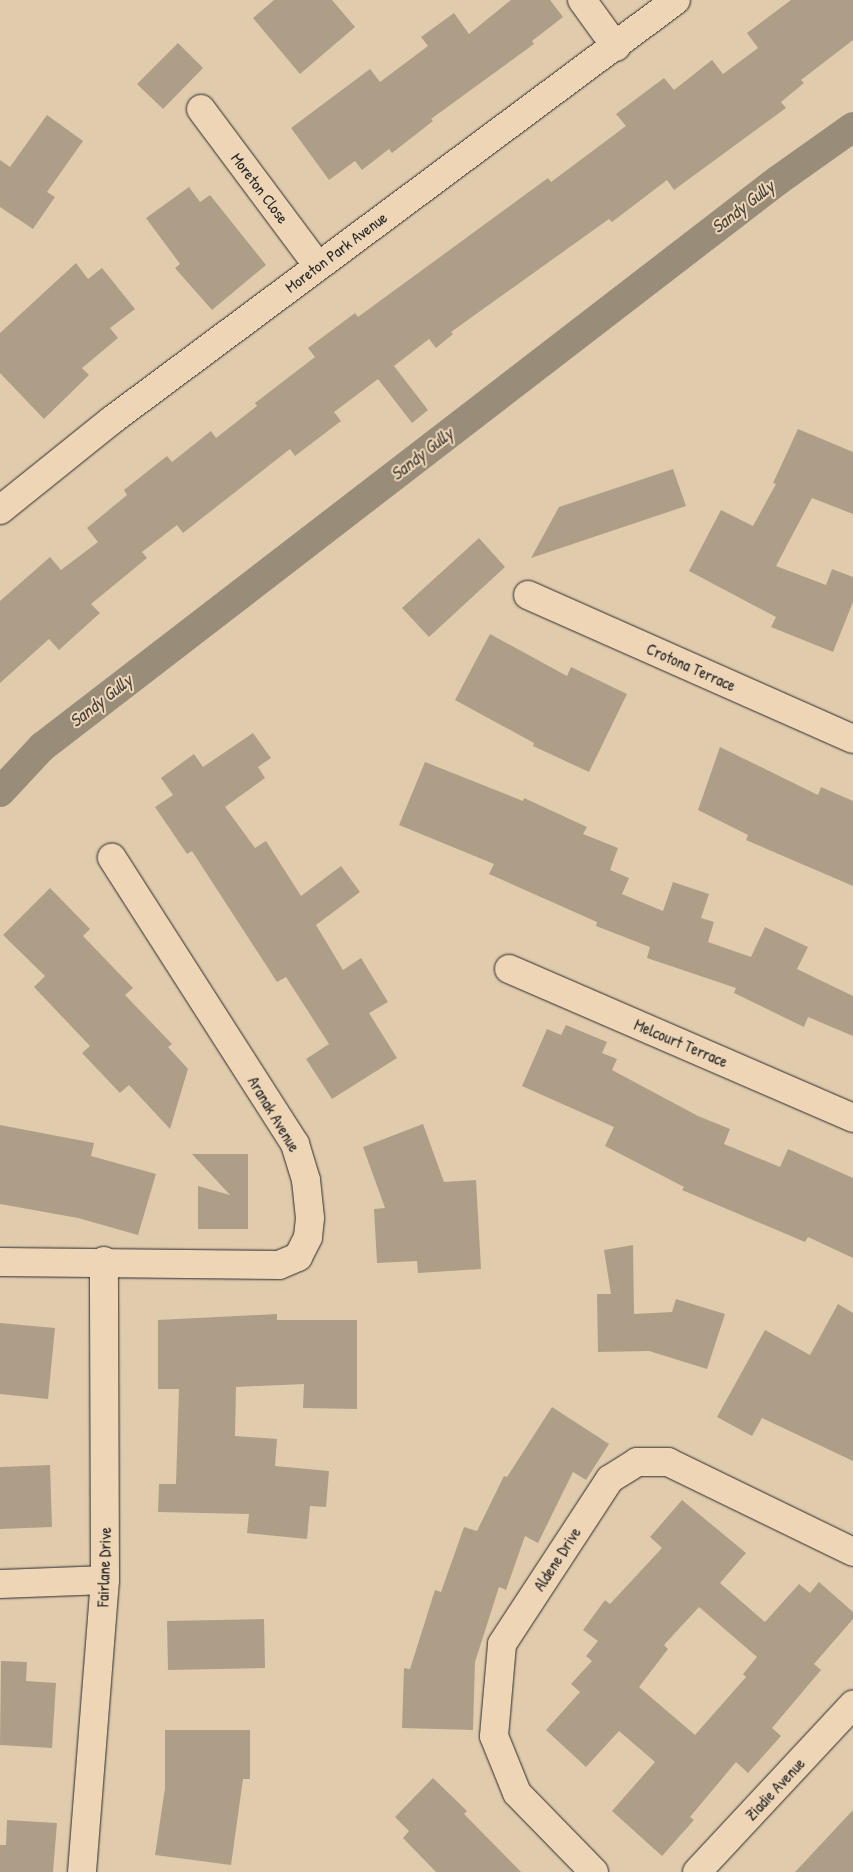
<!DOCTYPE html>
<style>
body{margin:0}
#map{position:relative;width:853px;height:1872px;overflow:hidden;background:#e1cbad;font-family:"Patrick Hand",sans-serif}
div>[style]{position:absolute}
.canal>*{height:30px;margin:-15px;padding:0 15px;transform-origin:15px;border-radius:15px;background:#998c79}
.building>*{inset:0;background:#ae9e88}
.roads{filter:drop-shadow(0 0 1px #2b2b2b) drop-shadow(0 0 1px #2b2b2b)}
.minor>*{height:28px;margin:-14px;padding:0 14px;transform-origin:14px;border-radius:14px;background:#edd5b5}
span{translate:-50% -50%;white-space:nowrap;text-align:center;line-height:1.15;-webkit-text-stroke:4px #edd5b5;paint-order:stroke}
.street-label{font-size:16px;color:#2b2b2b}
.water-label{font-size:18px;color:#46433e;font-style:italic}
</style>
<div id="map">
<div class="canal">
<div style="left:0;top:792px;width:62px;rotate:-47deg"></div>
<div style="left:42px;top:747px;width:928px;rotate:-37.6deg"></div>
<div style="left:777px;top:181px;width:93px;rotate:-35.4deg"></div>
</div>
<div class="building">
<div style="clip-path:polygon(274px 0,332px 0,355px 27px,300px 74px,253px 18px)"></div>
<div style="clip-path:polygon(511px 0,550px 0,563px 17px,532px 41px,534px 44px,431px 119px,433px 121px,392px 153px,389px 149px,362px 170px,355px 161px,329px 180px,291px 128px,370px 69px,380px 82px,428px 46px,421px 37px,454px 13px,469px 34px)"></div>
<div style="clip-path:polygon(791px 0,853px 0,853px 40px,801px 80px,804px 83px,781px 102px,786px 108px,674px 190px,667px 180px,612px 222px,609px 219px,451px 332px,453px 334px,436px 348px,429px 339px,394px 366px,428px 410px,412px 423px,378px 379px,334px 412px,341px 421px,295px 456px,290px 449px,183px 533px,177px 525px,142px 552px,147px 558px,91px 604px,100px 613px,59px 650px,49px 639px,0 683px,0 601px,50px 557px,61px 570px,98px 542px,87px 528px,127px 495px,124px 490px,167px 456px,172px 462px,211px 431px,216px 438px,257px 406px,255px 403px,315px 357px,308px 348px,355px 313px,358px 317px,548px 178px,551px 182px,626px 126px,616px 114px,664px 78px,674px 90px,712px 60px,723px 74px,758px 48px,747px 33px)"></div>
<div style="clip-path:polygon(178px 43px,203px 68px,163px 109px,137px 84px)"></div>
<div style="clip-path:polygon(47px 115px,83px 141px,47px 192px,55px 197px,33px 229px,0 207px,0 160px,10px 167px)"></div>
<div style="clip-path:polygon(189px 187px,200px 202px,210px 195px,266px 265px,212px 310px,175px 268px,180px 264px,146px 218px)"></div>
<div style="clip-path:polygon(76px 263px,88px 279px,102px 268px,135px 309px,110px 328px,118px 338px,82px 368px,89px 375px,44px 419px,0 373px,0 333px)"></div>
<div style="clip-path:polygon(798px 429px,853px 452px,853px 514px,812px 498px,776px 566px,826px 585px,832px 569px,853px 577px,853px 602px,833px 652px,771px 627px,776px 617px,689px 571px,721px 510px,753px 526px,776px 484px,773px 483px)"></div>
<div style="clip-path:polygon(673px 469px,686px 506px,531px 558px,559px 507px)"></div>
<div style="clip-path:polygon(479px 538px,505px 567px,429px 637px,402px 608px)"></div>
<div style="clip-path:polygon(490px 634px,567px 676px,571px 667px,627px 694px,589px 772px,533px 746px,534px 743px,455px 700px)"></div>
<div style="clip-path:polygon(253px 733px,271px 758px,258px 767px,265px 778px,225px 807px,255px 848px,266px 841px,301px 896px,341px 866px,360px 892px,316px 925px,343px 970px,361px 958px,388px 1002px,369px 1013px,397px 1058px,332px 1099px,306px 1059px,329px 1044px,286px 977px,277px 982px,192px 851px,187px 854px,155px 807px,173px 795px,161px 778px,194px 754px,203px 767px)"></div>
<div style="clip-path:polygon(720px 747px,818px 795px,821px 787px,853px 801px,853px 886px,746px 840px,748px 835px,698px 810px)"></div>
<div style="clip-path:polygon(425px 762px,523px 801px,524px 798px,587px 827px,583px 834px,618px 848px,610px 870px,629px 878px,622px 894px,663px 911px,673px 882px,709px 894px,701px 918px,714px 922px,708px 942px,751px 957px,765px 927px,808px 947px,797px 969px,853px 996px,853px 1036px,808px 1017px,804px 1027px,734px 993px,736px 988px,647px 958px,650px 947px,596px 926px,597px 922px,489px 874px,494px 864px,399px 825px)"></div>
<div style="clip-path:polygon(50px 888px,90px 929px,83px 936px,133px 988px,125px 995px,172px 1044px,168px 1047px,188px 1069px,170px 1129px,129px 1085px,120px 1093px,82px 1053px,90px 1046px,34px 987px,45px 976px,3px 935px)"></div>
<div style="clip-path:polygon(566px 1025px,607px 1042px,602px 1053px,617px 1059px,612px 1070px,698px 1116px,730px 1129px,724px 1144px,780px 1167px,788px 1149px,853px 1178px,853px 1258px,808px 1237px,805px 1242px,682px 1190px,684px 1187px,605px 1146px,614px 1127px,522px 1086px,547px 1029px,561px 1035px)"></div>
<div style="clip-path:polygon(423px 1124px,444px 1182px,476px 1180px,481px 1269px,418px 1273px,417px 1261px,377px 1263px,374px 1209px,385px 1208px,363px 1147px)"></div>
<div style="clip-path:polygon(0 1125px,94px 1143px,91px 1156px,156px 1174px,138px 1235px,78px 1218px,0 1204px)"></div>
<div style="clip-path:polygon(192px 1154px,248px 1154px,248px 1229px,198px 1229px,198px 1186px,230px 1195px)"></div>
<div style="clip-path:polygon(633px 1245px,634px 1314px,672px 1312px,676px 1299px,725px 1314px,707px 1369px,649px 1351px,598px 1352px,597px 1294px,611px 1294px,604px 1250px)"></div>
<div style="clip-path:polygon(838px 1304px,853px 1313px,853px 1461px,762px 1418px,752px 1436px,717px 1417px,765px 1330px,810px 1355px)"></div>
<div style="clip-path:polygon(277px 1314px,277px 1320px,357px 1320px,357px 1409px,303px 1408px,304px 1384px,236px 1387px,235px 1436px,277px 1439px,275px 1466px,329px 1471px,326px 1507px,310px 1506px,307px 1539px,247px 1533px,249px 1514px,158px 1512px,159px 1484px,176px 1484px,179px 1389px,158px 1389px,158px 1320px)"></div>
<div style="clip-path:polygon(0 1323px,55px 1328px,48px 1399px,0 1394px)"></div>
<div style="clip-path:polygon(552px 1407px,609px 1444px,586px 1480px,573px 1472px,538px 1543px,525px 1536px,506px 1590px,499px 1587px,475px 1662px,473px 1730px,402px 1728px,404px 1668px,410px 1669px,435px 1590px,441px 1592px,464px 1527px,477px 1531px,504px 1476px,507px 1477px)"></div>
<div style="clip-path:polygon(50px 1465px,52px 1527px,0 1529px,0 1467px)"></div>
<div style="clip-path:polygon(evenodd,682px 1500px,746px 1553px,720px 1583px,765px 1622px,799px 1584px,810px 1593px,819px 1582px,853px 1612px,853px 1619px,814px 1664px,821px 1670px,772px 1728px,781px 1736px,748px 1773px,736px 1762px,690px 1817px,694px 1820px,662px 1856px,612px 1811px,655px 1762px,619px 1731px,586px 1767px,546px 1730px,580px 1692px,571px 1684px,592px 1661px,586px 1656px,598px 1641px,583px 1630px,605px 1600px,610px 1604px,662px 1548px,650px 1537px,682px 1500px,699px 1607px,757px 1657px,743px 1674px,746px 1677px,695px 1735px,639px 1687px,668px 1649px,664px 1645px,699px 1607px)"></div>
<div style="clip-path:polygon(264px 1619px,265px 1668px,168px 1670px,167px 1621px)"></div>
<div style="clip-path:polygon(1px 1661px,27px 1662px,26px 1681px,56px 1683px,52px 1748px,0 1745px)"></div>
<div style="clip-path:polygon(165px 1730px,250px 1730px,250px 1779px,243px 1779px,231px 1865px,155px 1855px,165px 1788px)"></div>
<div style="clip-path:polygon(433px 1778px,467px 1811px,464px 1814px,521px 1872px,436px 1872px,403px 1838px,409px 1831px,395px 1817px)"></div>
<div style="clip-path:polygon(853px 1810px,853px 1872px,795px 1872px)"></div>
<div style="clip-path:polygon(7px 1820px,57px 1823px,53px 1872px,0 1872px,0 1845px,6px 1845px)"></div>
</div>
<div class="roads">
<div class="minor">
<div style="left:582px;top:0;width:58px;rotate:54.1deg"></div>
<div style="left:201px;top:109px;width:196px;rotate:53.3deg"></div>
<div style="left:0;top:510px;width:144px;rotate:-38.8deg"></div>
<div style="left:112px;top:420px;width:703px;rotate:-36.67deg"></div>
<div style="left:528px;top:595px;width:355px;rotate:23.9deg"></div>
<div style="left:509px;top:969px;width:375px;rotate:23.4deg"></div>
<div style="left:0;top:1262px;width:279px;rotate:0.6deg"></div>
<div style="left:279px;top:1265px;width:21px;rotate:-23deg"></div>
<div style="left:298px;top:1257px;width:22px;rotate:-63deg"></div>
<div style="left:308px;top:1237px;width:19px;rotate:-84deg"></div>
<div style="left:310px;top:1218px;width:38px;rotate:-96deg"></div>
<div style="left:306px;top:1180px;width:38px;rotate:-107deg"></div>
<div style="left:295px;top:1144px;width:340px;rotate:-122.6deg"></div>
<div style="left:0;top:1584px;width:105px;rotate:-2.2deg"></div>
<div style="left:82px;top:1872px;width:293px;rotate:-85.5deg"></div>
<div style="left:105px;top:1580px;width:319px;rotate:-90.2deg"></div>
<div style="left:594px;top:1872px;width:110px;rotate:-134.3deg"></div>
<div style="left:517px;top:1793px;width:61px;rotate:-112deg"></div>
<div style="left:494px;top:1736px;width:92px;rotate:-85deg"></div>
<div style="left:502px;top:1644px;width:197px;rotate:-56.8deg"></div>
<div style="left:610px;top:1479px;width:32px;rotate:-32deg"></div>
<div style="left:637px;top:1462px;width:31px"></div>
<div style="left:668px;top:1462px;width:206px;rotate:25.9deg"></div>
<div style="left:697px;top:1872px;width:229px;rotate:-47deg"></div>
</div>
</div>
<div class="street-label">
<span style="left:260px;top:188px;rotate:53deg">Moreton Close</span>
<span style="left:336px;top:252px;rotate:-37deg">Moreton Park Avenue</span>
<span style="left:691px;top:667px;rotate:24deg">Crotona Terrace</span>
<span style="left:681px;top:1043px;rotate:23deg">Melcourt Terrace</span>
<span style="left:274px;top:1114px;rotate:59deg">Aranak Avenue</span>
<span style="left:557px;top:1559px;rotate:-57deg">Aldene Drive</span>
<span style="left:104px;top:1567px;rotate:-88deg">Fairlane Drive</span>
<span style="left:775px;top:1789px;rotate:-47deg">Ziadie Avenue</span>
</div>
<div class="water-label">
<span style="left:743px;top:207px;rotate:-38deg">Sandy Gully</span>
<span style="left:422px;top:454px;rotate:-38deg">Sandy Gully</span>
<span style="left:101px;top:701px;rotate:-38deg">Sandy Gully</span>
</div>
</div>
